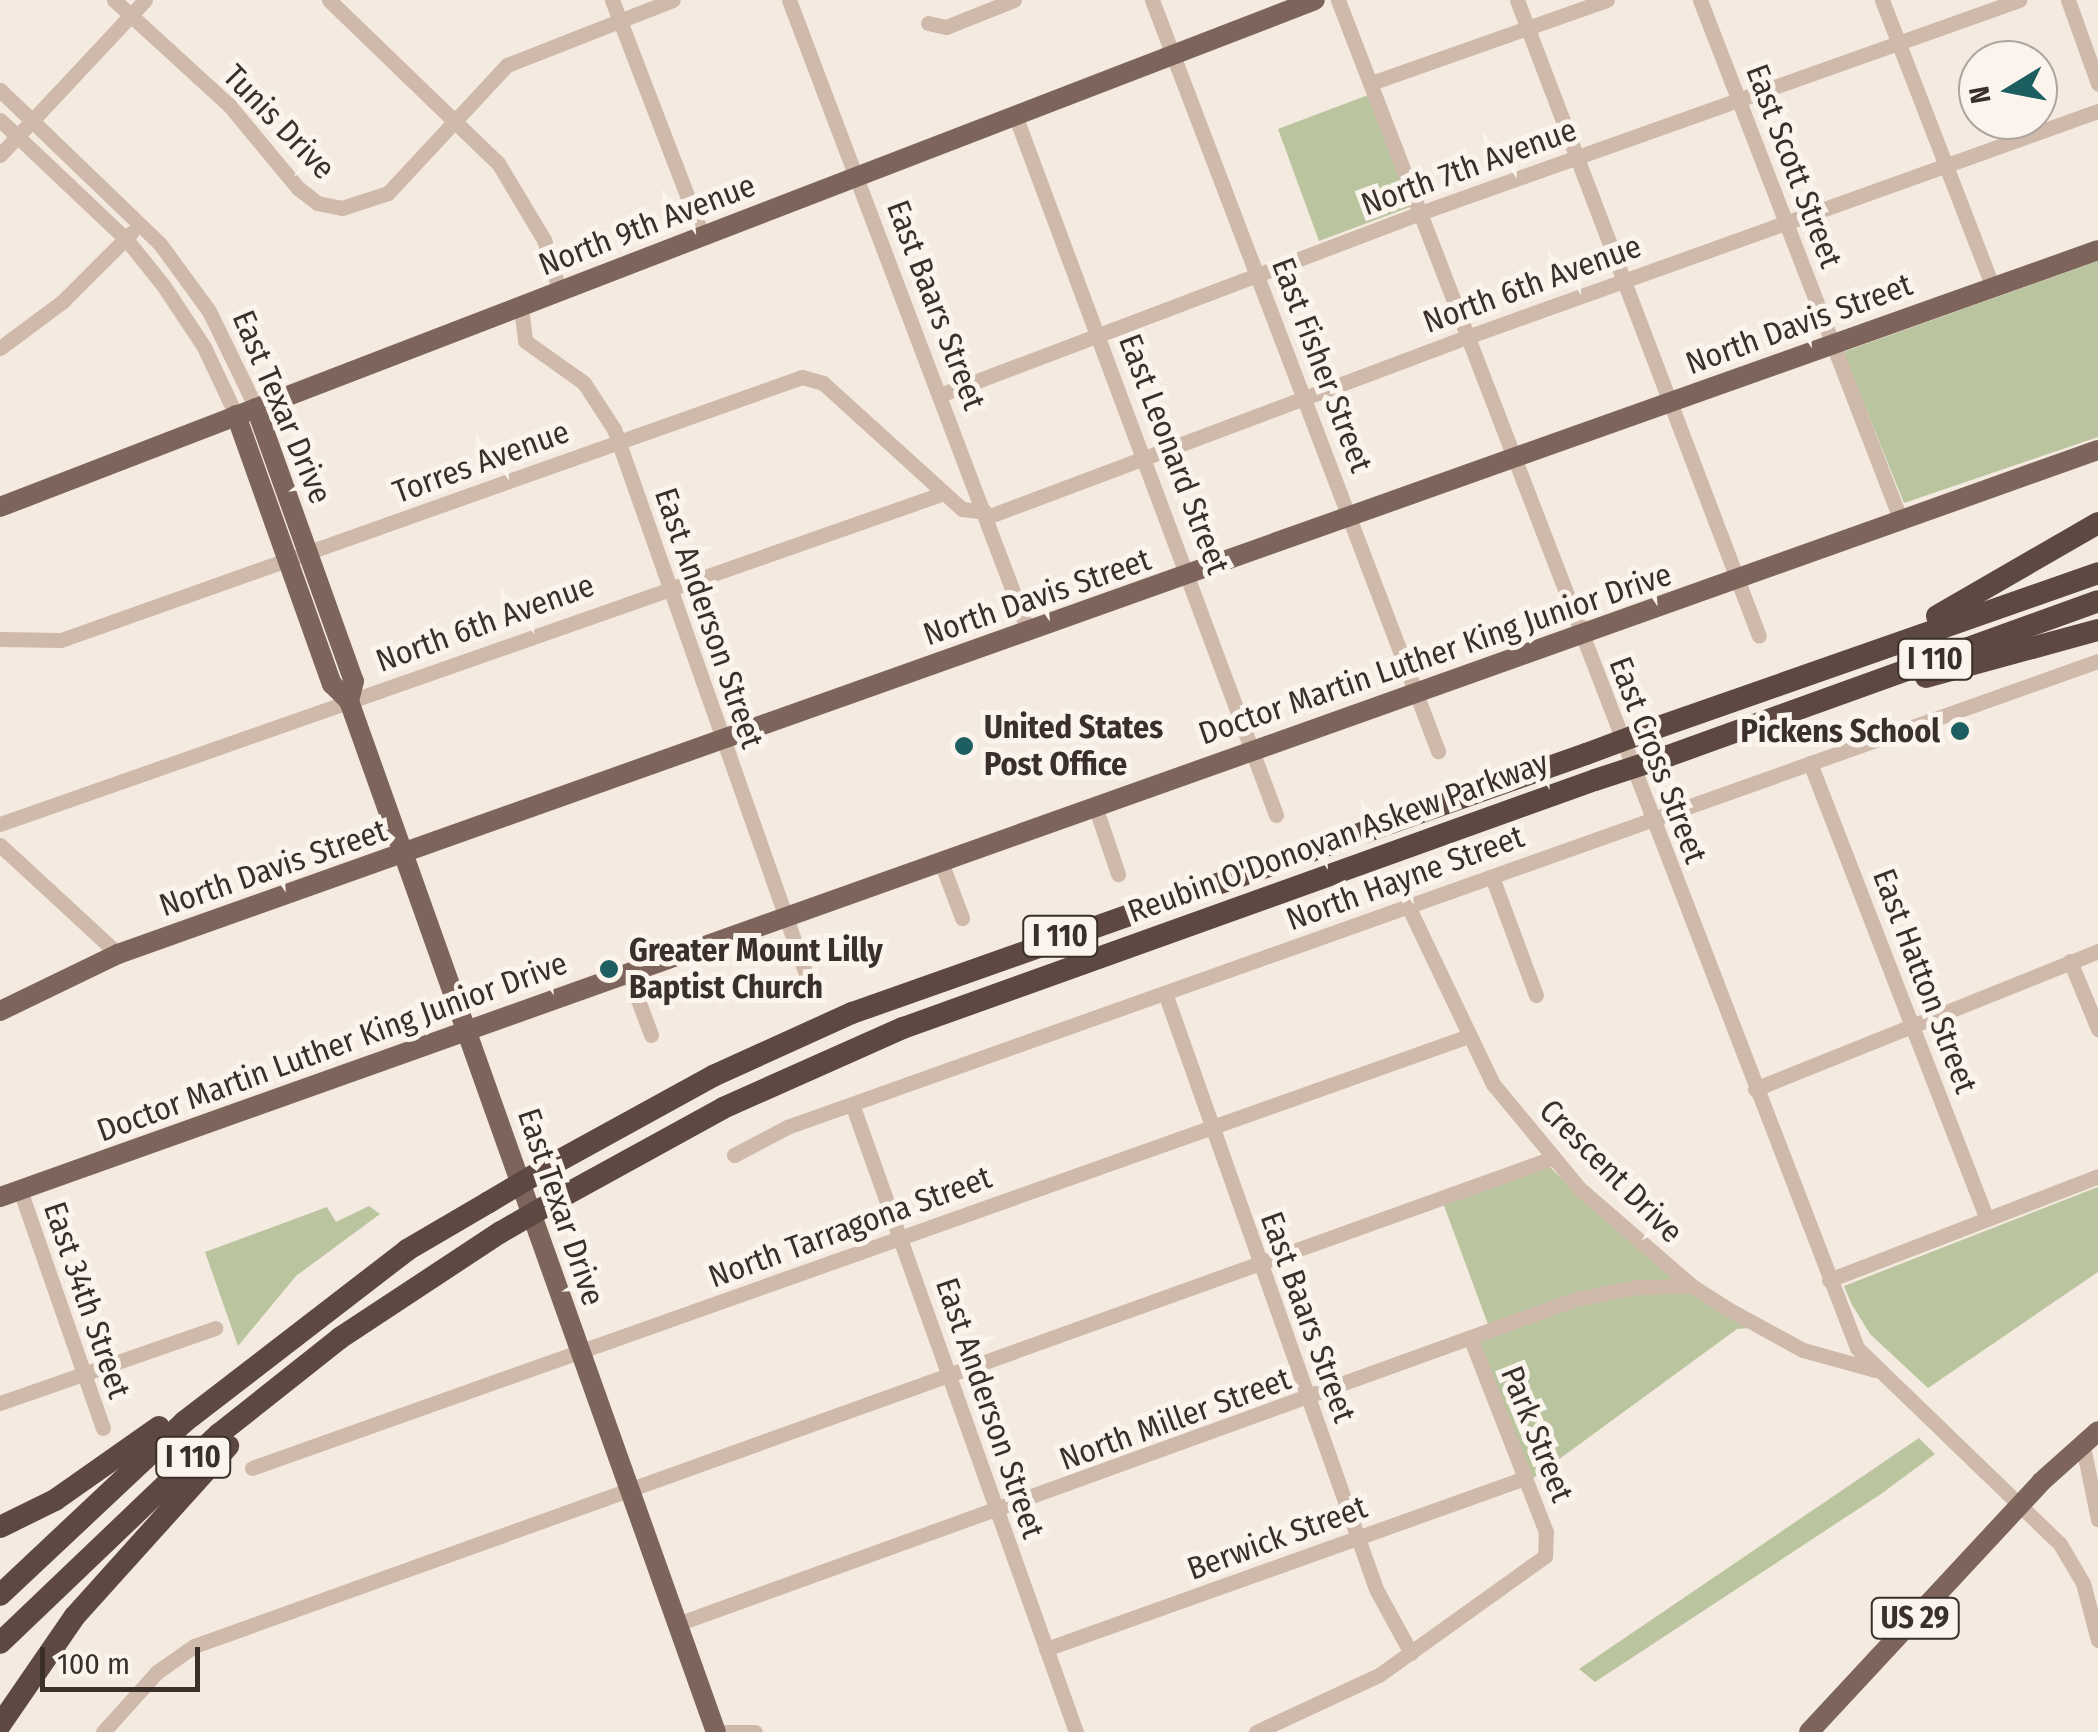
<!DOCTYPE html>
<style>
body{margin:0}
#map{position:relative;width:2098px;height:1732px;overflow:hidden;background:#f5eae0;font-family:"Fira Sans Condensed",sans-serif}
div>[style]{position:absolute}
.green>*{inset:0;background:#bac59f}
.minor>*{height:15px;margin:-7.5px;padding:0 7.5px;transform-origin:7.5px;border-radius:7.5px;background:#ceb9ab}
.major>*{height:20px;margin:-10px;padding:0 10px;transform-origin:10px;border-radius:10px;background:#7e655b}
.highway>*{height:22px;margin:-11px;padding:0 11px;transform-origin:11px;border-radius:11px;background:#5d4941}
.highway-bridge>*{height:22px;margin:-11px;padding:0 11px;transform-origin:11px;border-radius:11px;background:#5d4941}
.dots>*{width:28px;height:28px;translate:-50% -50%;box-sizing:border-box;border:5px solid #fbf4ed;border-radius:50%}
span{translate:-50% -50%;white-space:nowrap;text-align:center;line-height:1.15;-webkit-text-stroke:10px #fbf4ed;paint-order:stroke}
.shield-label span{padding:2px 8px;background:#fbf4ed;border:2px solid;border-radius:8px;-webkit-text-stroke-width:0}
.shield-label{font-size:30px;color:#3b2f2a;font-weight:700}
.street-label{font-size:32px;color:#3b2f2a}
.poi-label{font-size:32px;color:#3b2f2a;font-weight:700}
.left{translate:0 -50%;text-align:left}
.right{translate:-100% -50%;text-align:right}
.north{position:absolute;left:1958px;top:40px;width:100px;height:100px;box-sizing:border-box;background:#fbf4ed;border:2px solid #aea59f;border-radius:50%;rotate:260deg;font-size:28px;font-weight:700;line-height:40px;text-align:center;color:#3b2f2a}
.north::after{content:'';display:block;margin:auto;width:35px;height:45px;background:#1d5e60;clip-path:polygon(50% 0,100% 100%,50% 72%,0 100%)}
.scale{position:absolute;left:40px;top:1647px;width:160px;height:45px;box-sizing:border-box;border:5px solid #3b2f2a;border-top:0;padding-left:12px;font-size:30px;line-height:35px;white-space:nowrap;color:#3b2f2a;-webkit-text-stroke:8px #fbf4ed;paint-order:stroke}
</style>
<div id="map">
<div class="green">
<div style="clip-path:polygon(1368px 95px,1410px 207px,1319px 241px,1278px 129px)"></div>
<div style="clip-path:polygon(2098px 261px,2098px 437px,1904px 503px,1843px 352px)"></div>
<div style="clip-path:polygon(1548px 1165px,1576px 1193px,1676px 1281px,1489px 1327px,1443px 1203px)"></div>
<div style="clip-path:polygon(2098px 1187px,2098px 1272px,1928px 1388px,1870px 1334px,1851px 1303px,1844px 1286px)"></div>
<div style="clip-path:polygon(369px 1206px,380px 1214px,296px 1276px,238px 1346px,205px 1252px,327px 1207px,336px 1222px)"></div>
<div style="clip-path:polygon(1690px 1292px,1751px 1328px,1737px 1329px,1532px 1479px,1478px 1343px,1577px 1304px,1637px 1293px)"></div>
<div style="clip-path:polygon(1919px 1438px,1935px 1454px,1881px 1494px,1595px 1682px,1579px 1669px)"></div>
</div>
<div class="minor">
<div style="left:114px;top:0;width:156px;rotate:42.4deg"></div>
<div style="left:229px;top:105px;width:108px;rotate:50.3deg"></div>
<div style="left:298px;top:188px;width:24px;rotate:38deg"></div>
<div style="left:317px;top:203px;width:25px;rotate:11deg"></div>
<div style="left:342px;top:208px;width:48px;rotate:-18.1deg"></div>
<div style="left:388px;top:193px;width:175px;rotate:-47.1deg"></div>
<div style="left:507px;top:65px;width:178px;rotate:-21.4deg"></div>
<div style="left:329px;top:0;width:235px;rotate:44deg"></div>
<div style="left:498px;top:163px;width:90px;rotate:59.1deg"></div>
<div style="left:544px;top:240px;width:54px;rotate:72.9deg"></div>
<div style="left:612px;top:0;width:252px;rotate:69deg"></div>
<div style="left:789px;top:0;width:675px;rotate:69.26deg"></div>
<div style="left:1152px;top:0;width:804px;rotate:69.15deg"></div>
<div style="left:1338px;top:0;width:1444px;rotate:68.94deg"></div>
<div style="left:1857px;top:1348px;width:282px;rotate:44deg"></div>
<div style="left:2060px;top:1544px;width:45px;rotate:59.5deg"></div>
<div style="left:2083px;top:1583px;width:59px;rotate:75.3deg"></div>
<div style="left:1517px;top:0;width:680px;rotate:69.17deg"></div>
<div style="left:1700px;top:0;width:558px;rotate:68.9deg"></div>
<div style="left:1882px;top:0;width:308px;rotate:68.9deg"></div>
<div style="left:2068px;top:0;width:89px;rotate:70.3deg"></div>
<div style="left:928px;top:23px;width:18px;rotate:13deg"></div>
<div style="left:946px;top:27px;width:73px;rotate:-21.7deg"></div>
<div style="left:1374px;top:82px;width:247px;rotate:-19.4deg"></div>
<div style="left:0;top:90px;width:222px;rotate:43.9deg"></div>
<div style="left:160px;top:244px;width:83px;rotate:53.8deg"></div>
<div style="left:209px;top:311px;width:108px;rotate:64.1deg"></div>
<div style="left:1015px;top:115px;width:747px;rotate:69.55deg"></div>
<div style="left:0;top:120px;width:173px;rotate:43.4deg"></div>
<div style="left:126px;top:239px;width:59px;rotate:51.2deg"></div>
<div style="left:163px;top:285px;width:74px;rotate:56.5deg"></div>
<div style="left:204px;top:347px;width:75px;rotate:64.8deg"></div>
<div style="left:0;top:155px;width:212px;rotate:-46.9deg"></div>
<div style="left:521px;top:307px;width:34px;rotate:83deg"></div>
<div style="left:525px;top:341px;width:72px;rotate:35.4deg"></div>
<div style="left:584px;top:383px;width:55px;rotate:56.9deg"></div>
<div style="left:614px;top:429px;width:584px;rotate:70.6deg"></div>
<div style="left:0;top:348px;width:77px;rotate:-36.6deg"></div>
<div style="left:62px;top:302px;width:98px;rotate:-45deg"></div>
<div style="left:940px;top:395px;width:517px;rotate:-20.75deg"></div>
<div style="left:1423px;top:212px;width:633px;rotate:-19.58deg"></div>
<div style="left:987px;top:517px;width:513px;rotate:-20.56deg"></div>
<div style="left:1467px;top:337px;width:670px;rotate:-19.71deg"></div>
<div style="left:0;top:639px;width:61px;rotate:0.9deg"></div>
<div style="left:61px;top:640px;width:786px;rotate:-19.54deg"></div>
<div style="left:802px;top:377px;width:22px;rotate:16deg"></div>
<div style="left:823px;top:383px;width:188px;rotate:42.2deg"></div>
<div style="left:962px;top:509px;width:23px;rotate:7deg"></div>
<div style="left:1810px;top:763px;width:489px;rotate:68.8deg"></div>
<div style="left:1095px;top:806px;width:72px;rotate:71.3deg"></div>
<div style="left:0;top:824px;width:1000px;rotate:-19.32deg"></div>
<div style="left:0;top:845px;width:161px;rotate:42.7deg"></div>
<div style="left:941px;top:862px;width:60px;rotate:69.4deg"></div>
<div style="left:1492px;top:877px;width:126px;rotate:69.6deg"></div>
<div style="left:1408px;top:906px;width:197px;rotate:64.5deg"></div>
<div style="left:1493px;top:1084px;width:136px;rotate:50.4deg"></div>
<div style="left:1580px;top:1189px;width:148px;rotate:40.9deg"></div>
<div style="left:1692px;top:1286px;width:43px;rotate:32.6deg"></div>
<div style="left:1728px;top:1309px;width:85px;rotate:28.7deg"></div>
<div style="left:1803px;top:1350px;width:75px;rotate:15.5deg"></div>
<div style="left:2070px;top:961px;width:74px;rotate:67.6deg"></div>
<div style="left:628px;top:973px;width:66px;rotate:69.6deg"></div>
<div style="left:1165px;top:993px;width:632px;rotate:70.5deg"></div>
<div style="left:1376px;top:1589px;width:73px;rotate:61.3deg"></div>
<div style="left:1755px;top:1089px;width:370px;rotate:-21.9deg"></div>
<div style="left:852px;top:1104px;width:667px;rotate:70.37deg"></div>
<div style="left:734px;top:1155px;width:60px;rotate:-27.8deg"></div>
<div style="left:787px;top:1127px;width:1391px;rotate:-19.57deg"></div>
<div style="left:20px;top:1190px;width:252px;rotate:70.8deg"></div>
<div style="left:1829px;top:1280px;width:288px;rotate:-21.1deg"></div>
<div style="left:0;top:1403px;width:228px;rotate:-19.2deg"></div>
<div style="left:2082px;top:1442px;width:79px;rotate:78.3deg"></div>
<div style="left:252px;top:1468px;width:1288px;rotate:-19.55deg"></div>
<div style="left:680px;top:1623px;width:953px;rotate:-19.88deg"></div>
<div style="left:1576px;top:1299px;width:61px;rotate:-11.3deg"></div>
<div style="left:1636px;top:1287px;width:56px;rotate:-1deg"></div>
<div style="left:1046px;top:1649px;width:509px;rotate:-19.65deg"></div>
<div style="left:103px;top:1732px;width:81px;rotate:-48deg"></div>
<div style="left:157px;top:1672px;width:45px;rotate:-35.1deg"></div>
<div style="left:194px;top:1646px;width:1441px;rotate:-19.76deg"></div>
<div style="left:718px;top:1732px;width:37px"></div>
<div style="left:1256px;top:1732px;width:136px;rotate:-24.9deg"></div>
<div style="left:1379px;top:1675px;width:204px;rotate:-35.6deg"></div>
<div style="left:1545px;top:1556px;width:24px;rotate:-88deg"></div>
<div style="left:1546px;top:1532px;width:206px;rotate:-111.3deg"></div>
</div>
<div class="major">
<div style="left:256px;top:408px;width:290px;rotate:70.3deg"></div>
<div style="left:354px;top:681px;width:21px;rotate:104deg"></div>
<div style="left:236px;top:415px;width:286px;rotate:70.4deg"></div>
<div style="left:332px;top:684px;width:24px;rotate:45deg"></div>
<div style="left:349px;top:701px;width:1094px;rotate:70.41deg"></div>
<div style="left:0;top:507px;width:1409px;rotate:-21.08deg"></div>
<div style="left:0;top:1011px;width:131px;rotate:-25.8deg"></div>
<div style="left:118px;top:954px;width:2101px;rotate:-19.57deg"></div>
<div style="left:0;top:1197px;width:2227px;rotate:-19.6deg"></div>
<div style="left:1809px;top:1732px;width:341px;rotate:-47.1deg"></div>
<div style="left:2041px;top:1482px;width:76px;rotate:-41.8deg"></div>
</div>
<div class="highway">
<div style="left:1937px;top:616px;width:186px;rotate:-30deg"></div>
<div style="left:1926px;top:677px;width:178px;rotate:-15.3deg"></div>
<div style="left:1656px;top:728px;width:468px;rotate:-19.3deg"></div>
<div style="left:1668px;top:756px;width:457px;rotate:-19.8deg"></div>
<div style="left:553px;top:1164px;width:183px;rotate:-28.8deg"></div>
<div style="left:713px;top:1076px;width:153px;rotate:-24.4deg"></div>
<div style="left:852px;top:1013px;width:778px;rotate:-19.44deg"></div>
<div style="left:565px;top:1195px;width:180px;rotate:-28.8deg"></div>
<div style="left:723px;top:1108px;width:197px;rotate:-24deg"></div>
<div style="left:903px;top:1028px;width:735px;rotate:-19.72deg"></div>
<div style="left:0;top:1527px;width:61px;rotate:-26.1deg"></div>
<div style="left:55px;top:1500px;width:127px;rotate:-35.1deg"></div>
<div style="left:0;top:1595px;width:253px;rotate:-43.2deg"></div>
<div style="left:184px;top:1422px;width:282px;rotate:-37.6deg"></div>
<div style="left:407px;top:1250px;width:95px;rotate:-30.3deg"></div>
<div style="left:0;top:1643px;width:303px;rotate:-43.7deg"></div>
<div style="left:219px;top:1434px;width:154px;rotate:-38.4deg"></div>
<div style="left:340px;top:1338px;width:193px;rotate:-33.4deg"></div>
<div style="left:0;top:1725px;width:132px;rotate:-55.5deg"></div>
<div style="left:75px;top:1616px;width:229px;rotate:-48deg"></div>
</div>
<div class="highway-bridge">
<div style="left:1586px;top:754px;width:75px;rotate:-20.4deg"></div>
<div style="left:1595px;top:780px;width:77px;rotate:-18.2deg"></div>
<div style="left:489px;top:1202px;width:74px;rotate:-30.7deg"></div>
<div style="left:501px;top:1232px;width:74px;rotate:-30deg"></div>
</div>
<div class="dots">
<div style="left:1960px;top:731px;background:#1d5e60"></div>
<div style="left:964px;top:746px;background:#1d5e60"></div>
<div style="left:609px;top:969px;background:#1d5e60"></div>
</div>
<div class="shield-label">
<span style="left:1935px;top:659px">I 110</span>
<span style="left:1060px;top:936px">I 110</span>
<span style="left:193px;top:1457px">I 110</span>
<span style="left:1915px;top:1618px">US 29</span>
</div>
<div class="street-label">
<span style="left:279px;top:122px;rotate:46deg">Tunis Drive</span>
<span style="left:1794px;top:166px;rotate:69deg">East Scott Street</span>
<span style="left:1469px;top:167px;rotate:-20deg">North 7th Avenue</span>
<span style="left:647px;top:225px;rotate:-21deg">North 9th Avenue</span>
<span style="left:1532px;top:284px;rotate:-20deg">North 6th Avenue</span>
<span style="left:936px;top:305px;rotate:69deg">East Baars Street</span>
<span style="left:1799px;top:324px;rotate:-20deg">North Davis Street</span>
<span style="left:1322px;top:365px;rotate:69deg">East Fisher Street</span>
<span style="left:282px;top:407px;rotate:67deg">East Texar Drive</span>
<span style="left:1174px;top:454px;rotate:69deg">East Leonard Street</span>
<span style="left:481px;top:462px;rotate:-20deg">Torres Avenue</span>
<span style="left:1037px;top:597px;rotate:-19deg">North Davis Street</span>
<span style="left:709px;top:618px;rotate:71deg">East Anderson Street</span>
<span style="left:485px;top:623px;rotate:-20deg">North 6th Avenue</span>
<span style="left:1435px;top:654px;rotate:-19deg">Doctor Martin Luther King Junior Drive</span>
<span style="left:1658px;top:760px;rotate:69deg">East Cross Street</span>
<span style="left:1338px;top:837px;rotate:-20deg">Reubin O'Donovan Askew Parkway</span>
<span style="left:273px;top:868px;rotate:-19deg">North Davis Street</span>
<span style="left:1405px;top:878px;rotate:-20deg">North Hayne Street</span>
<span style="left:1925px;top:981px;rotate:69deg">East Hatton Street</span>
<span style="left:332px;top:1047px;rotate:-20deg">Doctor Martin Luther King Junior Drive</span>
<span style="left:1611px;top:1171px;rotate:45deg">Crescent Drive</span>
<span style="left:561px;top:1207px;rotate:71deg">East Texar Drive</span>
<span style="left:850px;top:1227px;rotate:-20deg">North Tarragona Street</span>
<span style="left:87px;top:1300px;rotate:71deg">East 34th Street</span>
<span style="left:1308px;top:1317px;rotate:70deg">East Baars Street</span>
<span style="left:990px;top:1408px;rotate:71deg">East Anderson Street</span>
<span style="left:1175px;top:1419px;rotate:-20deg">North Miller Street</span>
<span style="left:1537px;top:1434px;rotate:68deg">Park Street</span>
<span style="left:1277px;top:1538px;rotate:-20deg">Berwick Street</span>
</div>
<div class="poi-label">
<span class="left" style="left:984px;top:746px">United States<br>Post Office</span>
<span class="right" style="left:1940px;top:731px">Pickens School</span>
<span class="left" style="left:629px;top:969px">Greater Mount Lilly<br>Baptist Church</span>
</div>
<div class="north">N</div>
<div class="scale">100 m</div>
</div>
